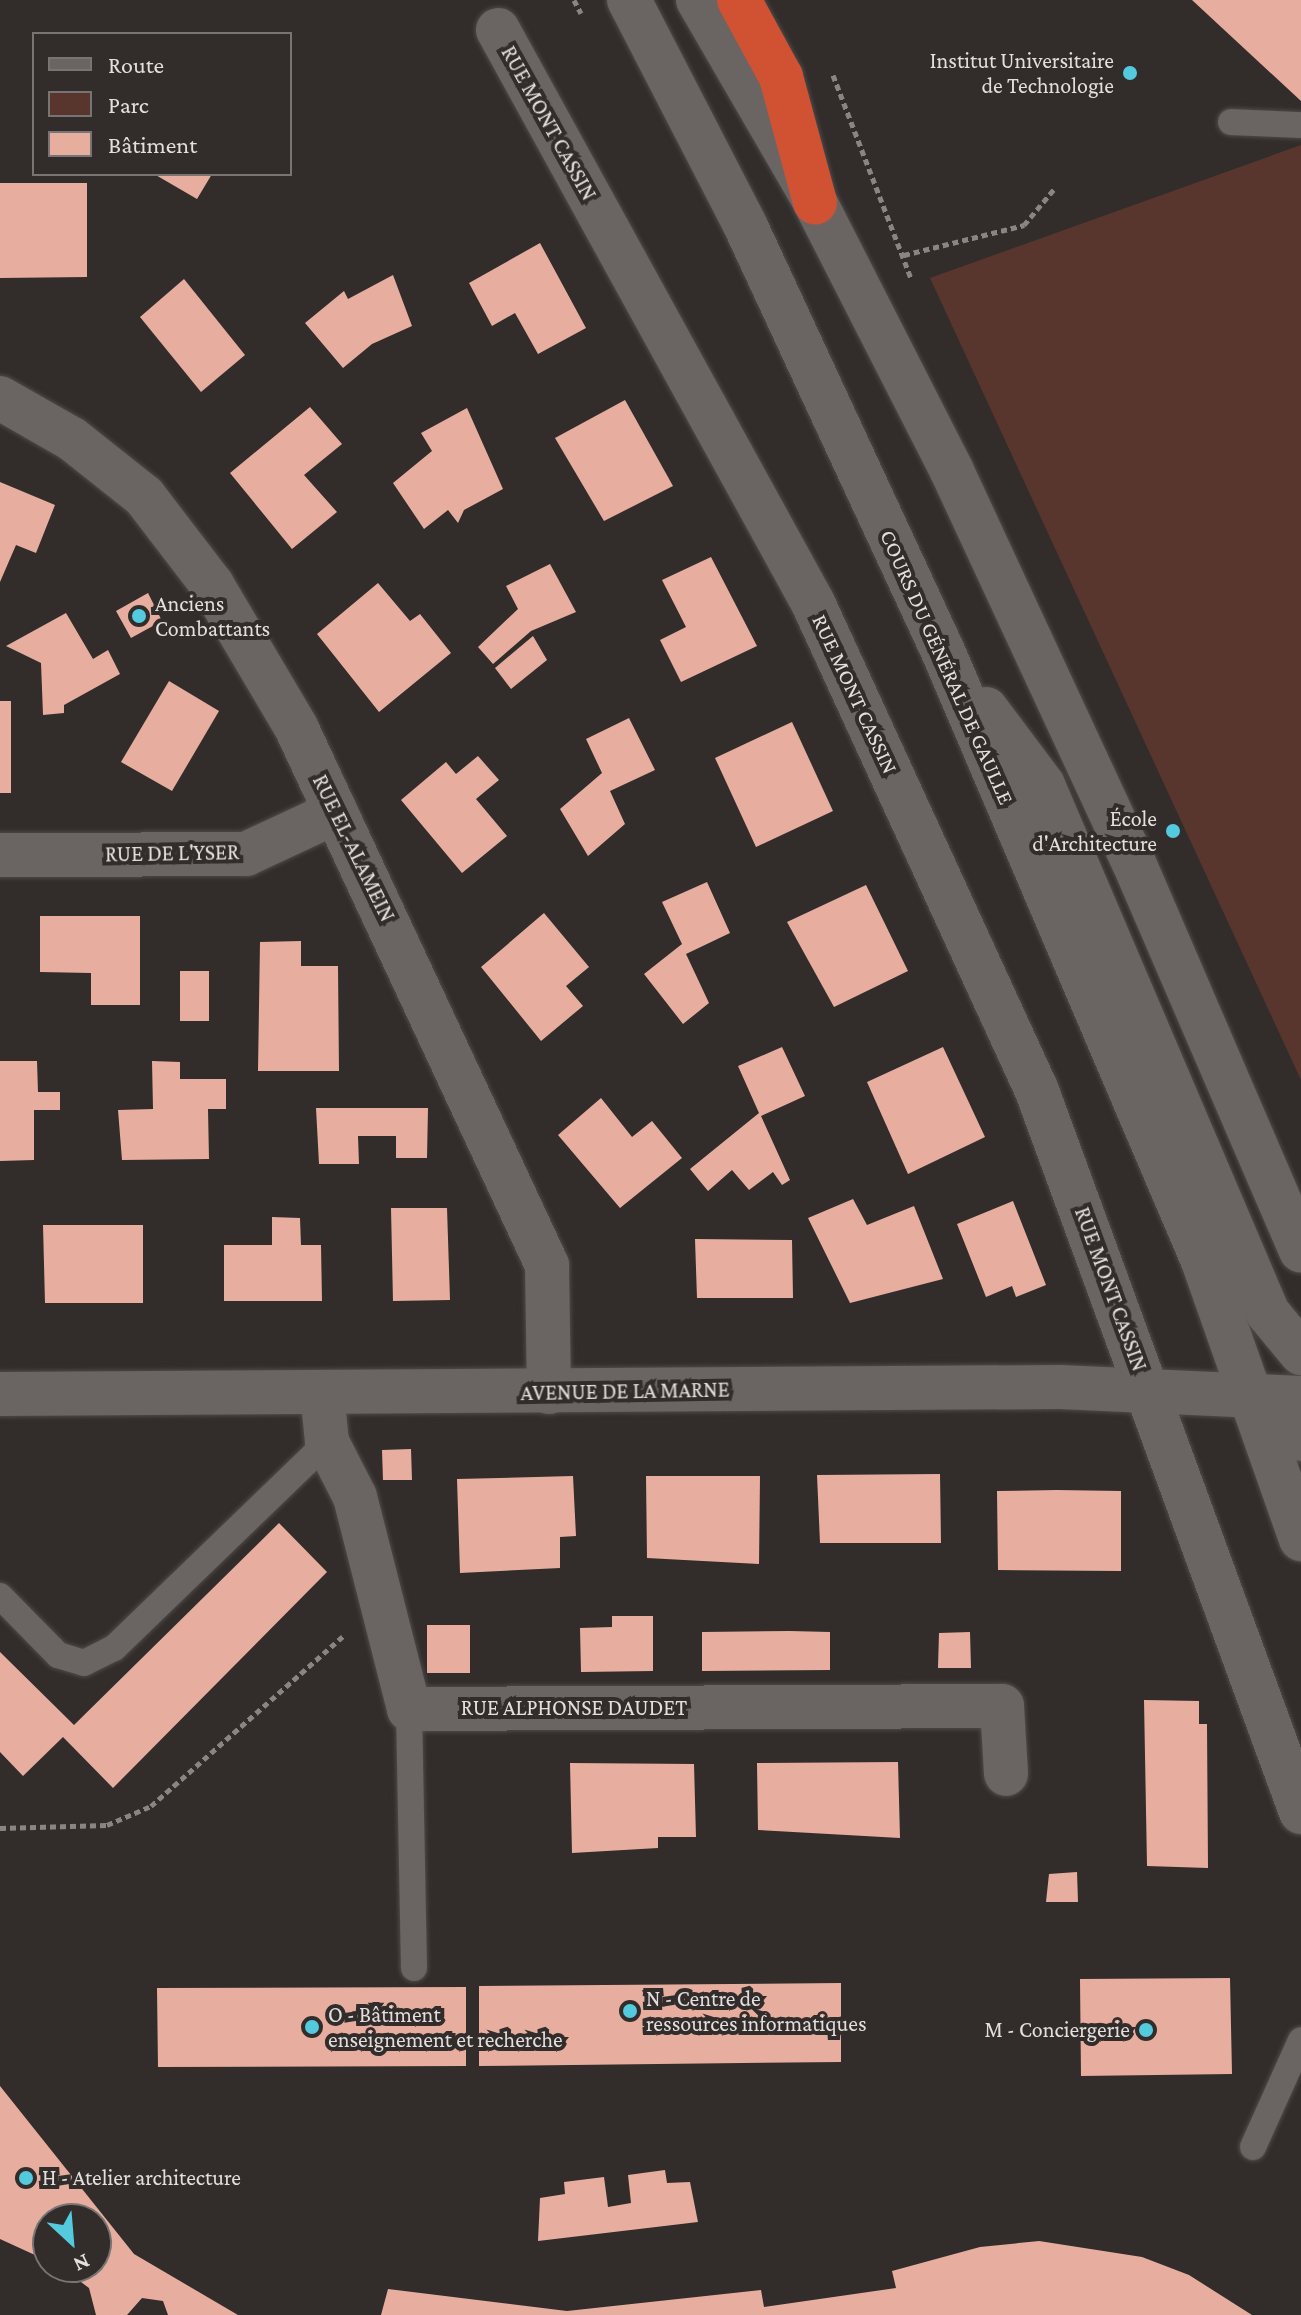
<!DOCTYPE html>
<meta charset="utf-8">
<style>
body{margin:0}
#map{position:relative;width:1301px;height:2315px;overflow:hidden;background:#322d2b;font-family:"Crimson Pro",serif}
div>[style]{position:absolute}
.green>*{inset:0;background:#58362d}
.building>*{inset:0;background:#e7ae9f}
.path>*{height:5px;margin-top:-2.5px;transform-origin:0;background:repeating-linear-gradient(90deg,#898583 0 6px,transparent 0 10px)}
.roads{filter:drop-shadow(0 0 2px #4d4a49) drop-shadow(0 0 2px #4d4a49)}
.service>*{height:26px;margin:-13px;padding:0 13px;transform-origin:13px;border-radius:13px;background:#6a6463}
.minor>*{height:44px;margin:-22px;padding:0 22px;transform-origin:22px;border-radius:22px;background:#6a6463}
.tertiary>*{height:44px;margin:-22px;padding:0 22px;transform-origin:22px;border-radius:22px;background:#6a6463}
.secondary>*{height:44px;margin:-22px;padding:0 22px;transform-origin:22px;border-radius:22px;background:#6a6463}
.motorway>*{height:44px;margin:-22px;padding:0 22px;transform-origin:22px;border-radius:22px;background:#d15232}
.dots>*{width:22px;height:22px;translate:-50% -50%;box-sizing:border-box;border:4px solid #322d2b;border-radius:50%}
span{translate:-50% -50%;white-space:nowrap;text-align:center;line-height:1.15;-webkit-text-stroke:8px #322d2b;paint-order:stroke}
.poi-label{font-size:22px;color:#e2dfde}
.right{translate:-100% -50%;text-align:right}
.left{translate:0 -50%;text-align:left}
.street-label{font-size:22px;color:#e2dfde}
.legend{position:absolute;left:32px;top:32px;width:260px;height:144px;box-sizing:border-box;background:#322d2b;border:2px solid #787473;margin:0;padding:10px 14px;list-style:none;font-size:24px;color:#e2dfde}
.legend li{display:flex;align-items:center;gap:16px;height:40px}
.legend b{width:40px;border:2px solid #787473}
.north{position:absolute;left:32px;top:2203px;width:80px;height:80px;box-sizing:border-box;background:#322d2b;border:2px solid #787473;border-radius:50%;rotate:154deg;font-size:22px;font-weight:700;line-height:32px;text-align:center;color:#e2dfde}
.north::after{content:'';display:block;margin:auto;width:28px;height:36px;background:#54cade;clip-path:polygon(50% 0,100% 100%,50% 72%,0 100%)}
</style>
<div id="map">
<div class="green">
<div style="clip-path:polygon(1301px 145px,1301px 1080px,930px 278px)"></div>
</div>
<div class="building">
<div style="clip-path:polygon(1192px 0,1301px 0,1301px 101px)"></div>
<div style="clip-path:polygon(154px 174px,212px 174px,197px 199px)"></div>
<div style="clip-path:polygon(0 183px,87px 183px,87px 277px,0 278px)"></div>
<div style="clip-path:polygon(540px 243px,586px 328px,538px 354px,515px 313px,492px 326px,469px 283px)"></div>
<div style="clip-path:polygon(393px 275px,412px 326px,372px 344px,343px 368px,305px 323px,344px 291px,348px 299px)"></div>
<div style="clip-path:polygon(184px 279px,245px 355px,201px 392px,140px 317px)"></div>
<div style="clip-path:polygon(625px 400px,673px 486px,604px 521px,555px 438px)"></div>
<div style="clip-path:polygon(310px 407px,342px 444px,304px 475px,337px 512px,292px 549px,230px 473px)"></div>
<div style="clip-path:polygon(467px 408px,503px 489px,464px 510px,458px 523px,448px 510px,424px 529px,393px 483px,432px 451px,421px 433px)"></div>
<div style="clip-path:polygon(0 482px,55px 505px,36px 553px,16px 545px,0 582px)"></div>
<div style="clip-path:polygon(711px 557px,757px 646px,681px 682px,660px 640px,686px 627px,662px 580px)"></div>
<div style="clip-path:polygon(550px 564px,576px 612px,531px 631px,493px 664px,478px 647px,518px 609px,506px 586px)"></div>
<div style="clip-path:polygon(378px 583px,410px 621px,420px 614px,451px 653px,379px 712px,317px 634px)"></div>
<div style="clip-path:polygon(148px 593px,162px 621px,131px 638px,116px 611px)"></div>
<div style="clip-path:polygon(66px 613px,93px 659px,108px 650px,120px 674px,64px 705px,64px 713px,43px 715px,41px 663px,6px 646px)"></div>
<div style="clip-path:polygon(533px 636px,547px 660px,511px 689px,495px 668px)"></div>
<div style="clip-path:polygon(169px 681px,219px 711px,172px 791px,121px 762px)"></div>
<div style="clip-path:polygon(0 701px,11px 701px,11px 793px,0 793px)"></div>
<div style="clip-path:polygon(629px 718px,655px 770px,610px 791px,625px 824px,588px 856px,560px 809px,602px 773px,586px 739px)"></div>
<div style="clip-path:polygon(792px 722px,833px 811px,756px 847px,715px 758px)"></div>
<div style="clip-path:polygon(478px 756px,499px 780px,476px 799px,507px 836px,462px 873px,401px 800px,446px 762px,456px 774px)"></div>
<div style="clip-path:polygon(707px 882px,730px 933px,686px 954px,709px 1003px,683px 1024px,644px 974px,682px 944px,662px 902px)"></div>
<div style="clip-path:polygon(866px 885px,908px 971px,834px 1007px,787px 922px)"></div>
<div style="clip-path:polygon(544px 913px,589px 967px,566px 986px,583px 1006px,541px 1041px,481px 967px)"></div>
<div style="clip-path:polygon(40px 916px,140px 916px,140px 1005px,91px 1005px,91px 973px,40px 972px)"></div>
<div style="clip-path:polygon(301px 941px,301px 966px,338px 966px,339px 1071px,258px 1071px,260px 942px)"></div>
<div style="clip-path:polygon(180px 971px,209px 971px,209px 1021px,180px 1021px)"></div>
<div style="clip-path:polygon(782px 1047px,805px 1096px,761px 1116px,790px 1180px,782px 1185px,773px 1172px,749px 1190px,732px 1170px,708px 1191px,690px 1169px,759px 1113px,738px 1066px)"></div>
<div style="clip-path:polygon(943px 1047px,985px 1137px,908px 1174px,867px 1082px)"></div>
<div style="clip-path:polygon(0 1061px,37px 1061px,38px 1092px,60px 1092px,60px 1110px,34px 1110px,34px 1160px,0 1161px)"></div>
<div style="clip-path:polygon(152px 1061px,180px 1062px,180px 1079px,226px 1079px,226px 1109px,208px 1109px,209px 1159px,122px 1160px,118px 1110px,153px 1109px)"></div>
<div style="clip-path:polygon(601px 1098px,632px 1137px,652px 1121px,682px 1158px,620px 1208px,558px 1135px)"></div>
<div style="clip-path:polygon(316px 1108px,428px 1108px,427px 1158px,396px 1158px,396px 1136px,358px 1136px,359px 1164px,319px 1164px)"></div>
<div style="clip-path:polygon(853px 1199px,867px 1225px,914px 1206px,943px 1279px,850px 1303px,808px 1218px)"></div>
<div style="clip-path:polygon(1013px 1201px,1046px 1285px,1016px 1297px,1012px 1286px,986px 1297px,957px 1224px)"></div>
<div style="clip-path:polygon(391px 1208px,447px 1208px,450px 1300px,393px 1301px)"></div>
<div style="clip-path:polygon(272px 1217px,300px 1218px,301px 1245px,321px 1245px,322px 1301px,224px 1301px,224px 1245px,272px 1245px)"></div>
<div style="clip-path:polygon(43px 1225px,143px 1225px,143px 1303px,45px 1303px)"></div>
<div style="clip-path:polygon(695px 1239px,792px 1240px,793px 1298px,697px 1298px)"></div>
<div style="clip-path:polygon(411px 1449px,412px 1480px,383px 1480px,382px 1450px)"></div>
<div style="clip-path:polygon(940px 1474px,941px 1543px,820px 1543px,817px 1475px)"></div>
<div style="clip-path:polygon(573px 1476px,576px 1536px,560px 1537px,560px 1568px,460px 1573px,457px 1479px)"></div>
<div style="clip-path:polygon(646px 1476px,760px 1476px,759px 1564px,647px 1558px)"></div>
<div style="clip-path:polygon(1057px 1490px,1121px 1491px,1121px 1571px,998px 1570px,997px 1491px)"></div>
<div style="clip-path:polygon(279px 1523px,327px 1572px,113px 1788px,63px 1737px,23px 1776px,0 1752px,0 1652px,74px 1725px)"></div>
<div style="clip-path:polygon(612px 1616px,653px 1616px,653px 1671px,581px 1672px,580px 1628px,612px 1627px)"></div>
<div style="clip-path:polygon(427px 1625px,470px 1625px,470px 1673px,427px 1673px)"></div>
<div style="clip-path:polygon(790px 1631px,830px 1632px,830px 1670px,702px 1671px,702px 1632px)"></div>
<div style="clip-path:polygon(970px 1632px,971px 1668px,938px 1668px,939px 1633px)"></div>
<div style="clip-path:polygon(1144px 1700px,1199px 1701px,1199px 1724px,1207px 1724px,1208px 1868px,1147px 1866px)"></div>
<div style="clip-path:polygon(898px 1762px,900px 1838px,758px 1830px,757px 1763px)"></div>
<div style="clip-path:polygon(570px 1763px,694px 1764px,696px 1837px,658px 1837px,658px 1848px,572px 1853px)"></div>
<div style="clip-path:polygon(1077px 1872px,1078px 1902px,1046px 1902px,1049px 1874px)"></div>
<div style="clip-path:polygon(1230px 1978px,1232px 2074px,1081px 2076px,1080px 1979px)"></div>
<div style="clip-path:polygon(841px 1983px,841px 2062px,479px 2066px,479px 1986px)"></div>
<div style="clip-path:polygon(466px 1987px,466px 2066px,158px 2067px,157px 1988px)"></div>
<div style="clip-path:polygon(0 2086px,134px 2254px,238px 2315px,168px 2315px,163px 2301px,142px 2298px,127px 2315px,96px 2315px,89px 2288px,61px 2267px,96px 2267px,96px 2219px,48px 2219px,48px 2261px,0 2239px)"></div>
<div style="clip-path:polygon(665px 2170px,667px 2183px,690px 2182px,698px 2222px,538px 2241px,540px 2198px,565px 2194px,564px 2182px,604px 2177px,608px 2207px,631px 2203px,628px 2175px)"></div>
<div style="clip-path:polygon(1039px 2241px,1142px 2257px,1189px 2275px,1252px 2315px,381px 2315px,388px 2289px,567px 2311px,761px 2290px,764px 2307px,896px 2288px,892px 2271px,980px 2247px)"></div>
</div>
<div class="path">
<div style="left:574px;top:0;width:15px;rotate:62deg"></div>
<div style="left:833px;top:75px;width:217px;rotate:69deg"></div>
<div style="left:904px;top:255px;width:124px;rotate:-14deg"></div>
<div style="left:1024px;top:225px;width:48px;rotate:-50deg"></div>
<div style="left:0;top:1828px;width:107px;rotate:-1.6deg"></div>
<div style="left:107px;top:1825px;width:48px;rotate:-23.4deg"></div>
<div style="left:151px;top:1806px;width:256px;rotate:-41.5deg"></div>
</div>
<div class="roads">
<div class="service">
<div style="left:1231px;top:122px;width:70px;rotate:2.5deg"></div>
<div style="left:0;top:1596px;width:83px;rotate:45.5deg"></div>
<div style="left:58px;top:1655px;width:27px;rotate:17deg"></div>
<div style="left:84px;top:1663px;width:34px;rotate:-27deg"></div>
<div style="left:114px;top:1648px;width:296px;rotate:-44deg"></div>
<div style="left:409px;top:1709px;width:259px;rotate:88.9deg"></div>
<div style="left:1253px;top:2147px;width:117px;rotate:-65.8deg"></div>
</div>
<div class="minor">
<div style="left:498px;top:30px;width:654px;rotate:61.2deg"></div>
<div style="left:813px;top:603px;width:537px;rotate:65.34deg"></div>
<div style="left:1037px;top:1091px;width:768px;rotate:69.89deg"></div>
<div style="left:0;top:398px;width:83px;rotate:29.7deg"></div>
<div style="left:72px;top:439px;width:92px;rotate:38.4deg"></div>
<div style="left:144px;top:496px;width:112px;rotate:52.6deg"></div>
<div style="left:212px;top:585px;width:165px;rotate:59.4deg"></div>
<div style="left:296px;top:727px;width:594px;rotate:64.99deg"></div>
<div style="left:547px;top:1265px;width:127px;rotate:89.1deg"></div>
<div style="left:0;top:855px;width:246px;rotate:-0.2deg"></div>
<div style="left:246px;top:854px;width:99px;rotate:-25deg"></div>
<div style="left:322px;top:1392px;width:50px;rotate:84.3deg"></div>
<div style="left:327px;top:1442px;width:62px;rotate:63deg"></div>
<div style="left:355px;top:1497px;width:219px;rotate:75.7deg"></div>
<div style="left:409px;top:1709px;width:593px;rotate:-0.29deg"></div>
<div style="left:1002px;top:1706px;width:68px;rotate:86.6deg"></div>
</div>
<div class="tertiary">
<div style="left:0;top:1394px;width:1060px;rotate:-0.38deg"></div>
<div style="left:1060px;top:1387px;width:241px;rotate:2.6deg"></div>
</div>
<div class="secondary">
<div style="left:629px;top:0;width:255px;rotate:62.7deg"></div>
<div style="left:746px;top:227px;width:473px;rotate:65.1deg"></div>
<div style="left:945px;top:656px;width:658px;rotate:66.9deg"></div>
<div style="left:1203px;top:1261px;width:295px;rotate:70.6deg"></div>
<div style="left:698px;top:0;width:233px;rotate:59.9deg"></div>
<div style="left:815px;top:202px;width:300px;rotate:63deg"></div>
<div style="left:951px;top:469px;width:434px;rotate:65.1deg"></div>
<div style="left:1134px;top:863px;width:422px;rotate:66.7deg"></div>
<div style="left:986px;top:709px;width:95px;rotate:53.1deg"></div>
<div style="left:1043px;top:785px;width:574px;rotate:66.92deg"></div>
<div style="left:1268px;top:1313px;width:52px;rotate:50.5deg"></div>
<div style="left:1251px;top:1396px;width:66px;rotate:40.7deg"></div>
</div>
<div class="motorway">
<div style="left:739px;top:0;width:88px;rotate:61.4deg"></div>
<div style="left:781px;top:77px;width:130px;rotate:74.8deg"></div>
</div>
</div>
<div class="dots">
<div style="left:1130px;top:73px;background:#54cade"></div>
<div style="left:139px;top:616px;background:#54cade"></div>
<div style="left:1173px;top:831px;background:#54cade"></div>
<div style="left:630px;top:2011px;background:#54cade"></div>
<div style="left:312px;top:2027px;background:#54cade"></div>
<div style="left:1146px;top:2030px;background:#54cade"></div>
<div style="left:26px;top:2178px;background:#54cade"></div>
</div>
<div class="poi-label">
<span class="right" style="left:1114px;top:73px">Institut Universitaire<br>de Technologie</span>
<span class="left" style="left:155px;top:616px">Anciens<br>Combattants</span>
<span class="right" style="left:1157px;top:831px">École<br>d'Architecture</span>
<span class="left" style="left:646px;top:2011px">N - Centre de<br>ressources informatiques</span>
<span class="left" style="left:328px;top:2027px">O - Bâtiment<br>enseignement et recherche</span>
<span class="right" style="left:1130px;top:2030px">M - Conciergerie</span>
<span class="left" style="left:42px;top:2178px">H - Atelier architecture</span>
</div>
<div class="street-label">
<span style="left:549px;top:123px;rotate:61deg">RUE MONT CASSIN</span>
<span style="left:947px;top:667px;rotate:66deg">COURS DU GÉNÉRAL DE GAULLE</span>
<span style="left:855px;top:694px;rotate:65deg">RUE MONT CASSIN</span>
<span style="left:354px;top:848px;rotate:64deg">RUE EL-ALAMEIN</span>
<span style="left:172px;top:853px;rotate:-1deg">RUE DE L'YSER</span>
<span style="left:1111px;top:1289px;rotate:70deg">RUE MONT CASSIN</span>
<span style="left:625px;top:1391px;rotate:-1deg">AVENUE DE LA MARNE</span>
<span style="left:574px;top:1708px">RUE ALPHONSE DAUDET</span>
</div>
<ul class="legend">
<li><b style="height:10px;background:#6a6463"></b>Route</li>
<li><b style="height:22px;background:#58362d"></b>Parc</li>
<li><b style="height:22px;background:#e7ae9f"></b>Bâtiment</li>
</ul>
<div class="north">N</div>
</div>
